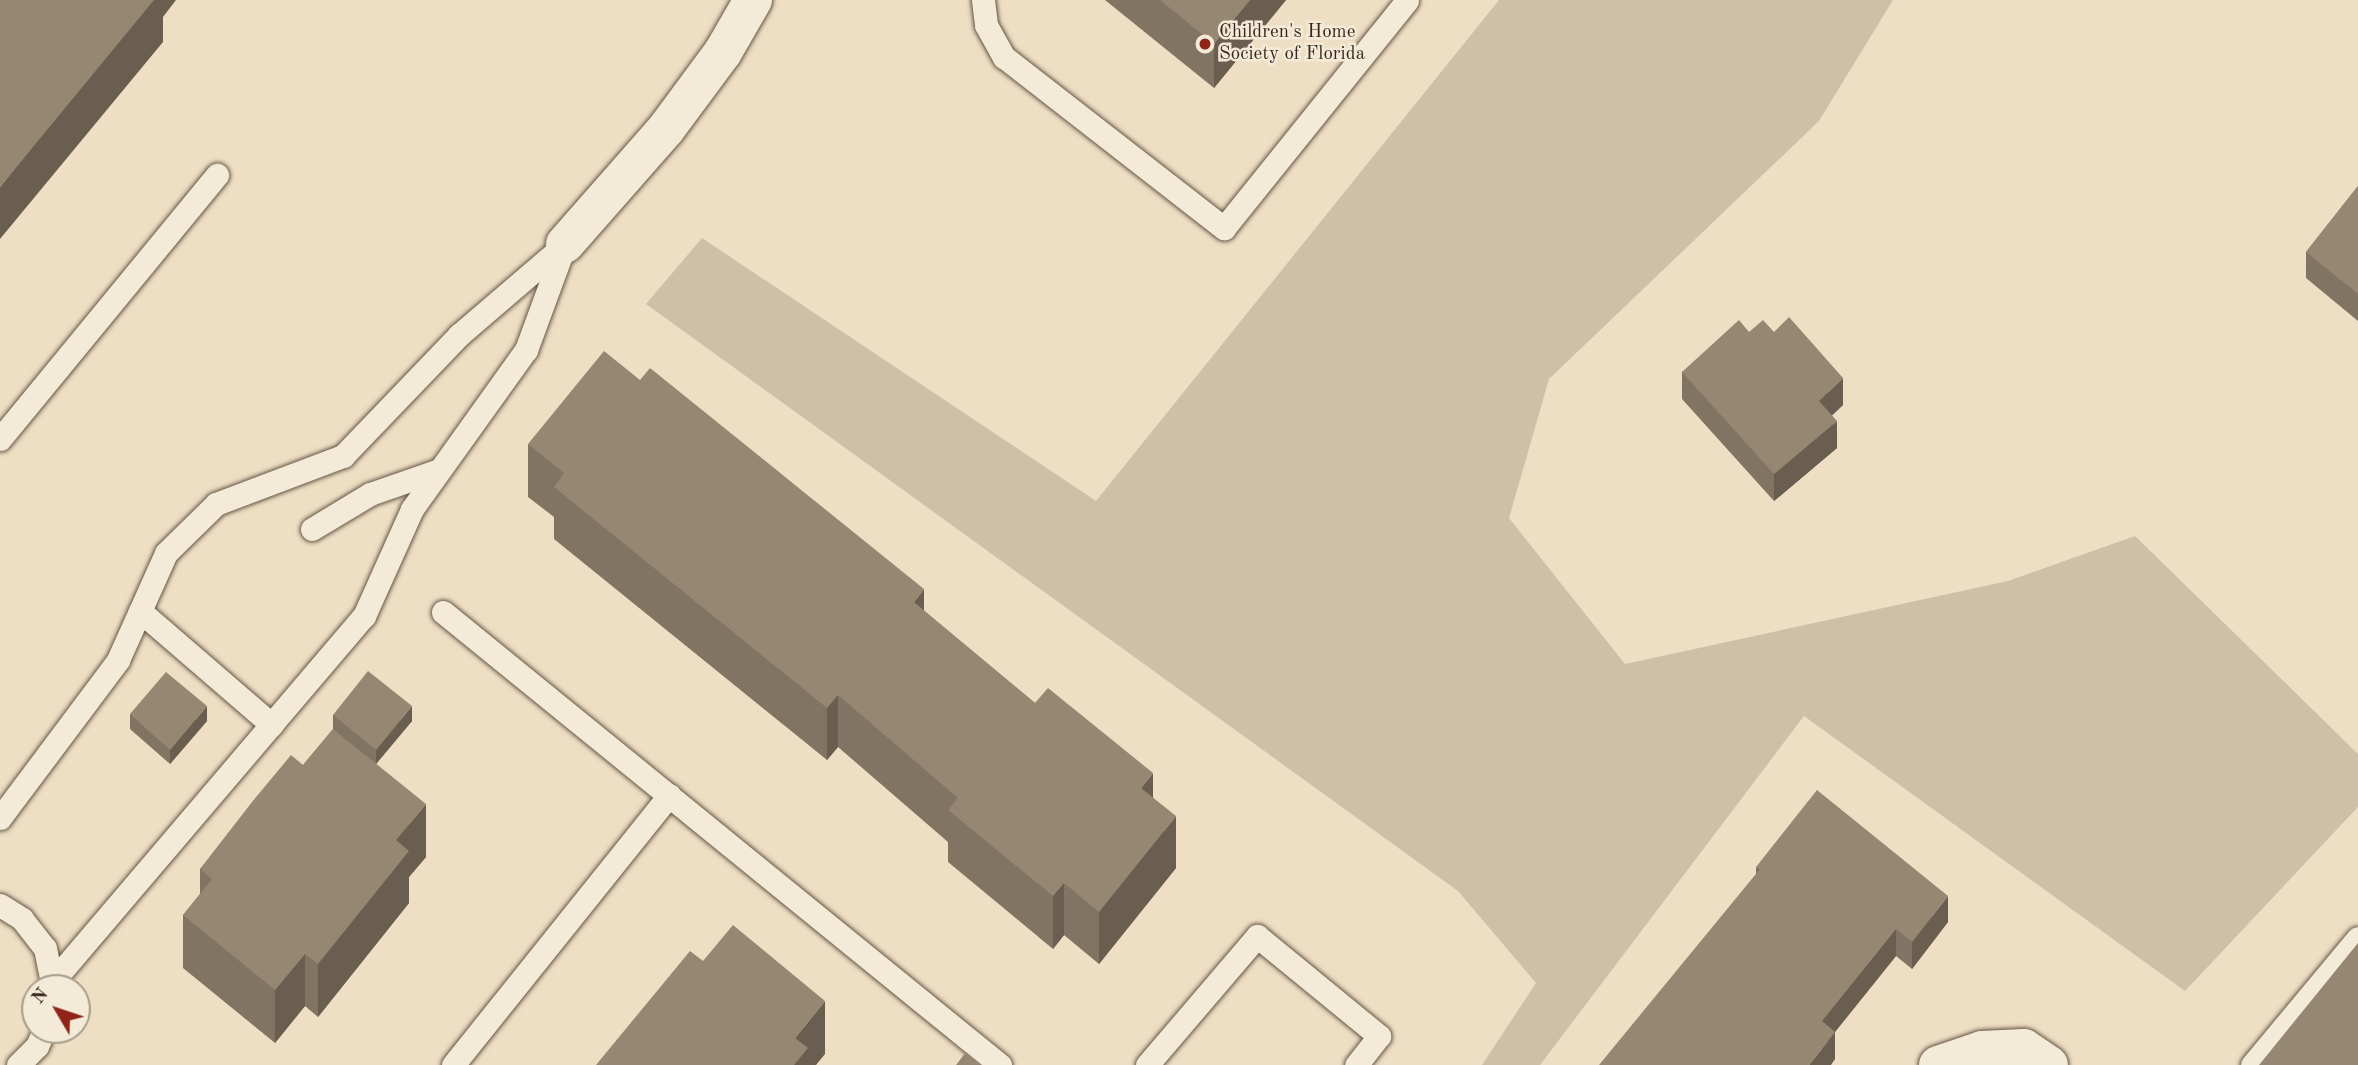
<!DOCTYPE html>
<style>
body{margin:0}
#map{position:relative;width:2358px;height:1065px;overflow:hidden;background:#eedec3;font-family:"Old Standard TT",serif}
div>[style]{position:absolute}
.green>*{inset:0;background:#cfbfa7}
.roads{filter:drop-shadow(0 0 2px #645646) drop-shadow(0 0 2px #645646)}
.service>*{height:23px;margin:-11.5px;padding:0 11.5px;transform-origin:11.5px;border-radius:11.5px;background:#f4ead8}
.minor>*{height:38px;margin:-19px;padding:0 19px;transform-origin:19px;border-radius:19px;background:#f4ead8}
.wall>*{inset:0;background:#817463}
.shaded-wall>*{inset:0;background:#695e50}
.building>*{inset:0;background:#968773}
.dots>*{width:19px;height:19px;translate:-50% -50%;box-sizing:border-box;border:4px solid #f4ead8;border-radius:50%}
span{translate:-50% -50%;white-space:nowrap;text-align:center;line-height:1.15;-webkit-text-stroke:5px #f4ead8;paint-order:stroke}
.poi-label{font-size:19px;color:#36281c}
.left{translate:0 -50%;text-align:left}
.north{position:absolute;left:21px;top:974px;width:70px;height:70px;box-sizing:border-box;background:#f4ead8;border:2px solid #a89c8d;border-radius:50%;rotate:309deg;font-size:19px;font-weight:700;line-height:28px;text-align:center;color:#36281c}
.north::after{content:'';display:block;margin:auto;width:24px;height:32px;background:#8f2418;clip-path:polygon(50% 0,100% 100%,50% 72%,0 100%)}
</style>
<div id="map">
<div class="green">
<div style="clip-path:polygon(1499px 0,1893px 0,1819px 121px,1549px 379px,1509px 518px,1625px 664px,2008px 581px,2135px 536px,2358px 754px,2358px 807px,2185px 991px,1804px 716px,1540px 1065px,1482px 1065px,1536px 983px,1458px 891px,646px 304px,702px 238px,1096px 501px)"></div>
</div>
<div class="roads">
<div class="service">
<div style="left:983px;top:0;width:25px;rotate:83deg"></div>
<div style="left:986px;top:25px;width:37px;rotate:61deg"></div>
<div style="left:1004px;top:57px;width:279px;rotate:37.9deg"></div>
<div style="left:1224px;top:228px;width:292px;rotate:-51.2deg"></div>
<div style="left:0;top:439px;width:342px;rotate:-50.6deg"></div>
<div style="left:312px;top:529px;width:68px;rotate:-31.1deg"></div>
<div style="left:370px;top:494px;width:73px;rotate:-19.2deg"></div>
<div style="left:140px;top:611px;width:174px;rotate:40.8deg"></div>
<div style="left:443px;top:612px;width:718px;rotate:39.12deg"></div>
<div style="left:0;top:818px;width:197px;rotate:-53.2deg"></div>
<div style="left:118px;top:660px;width:117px;rotate:-65.8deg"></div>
<div style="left:166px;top:553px;width:70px;rotate:-44.4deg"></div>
<div style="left:216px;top:504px;width:136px;rotate:-20.7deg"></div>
<div style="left:343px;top:456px;width:168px;rotate:-46.2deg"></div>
<div style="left:459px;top:335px;width:137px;rotate:-40.6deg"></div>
<div style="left:0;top:905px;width:26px;rotate:32deg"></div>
<div style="left:22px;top:919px;width:37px;rotate:52deg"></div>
<div style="left:45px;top:948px;width:41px;rotate:78.7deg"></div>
<div style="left:53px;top:981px;width:480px;rotate:-49.6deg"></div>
<div style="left:364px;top:616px;width:117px;rotate:-65.8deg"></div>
<div style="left:412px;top:509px;width:196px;rotate:-54.4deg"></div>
<div style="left:526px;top:350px;width:113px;rotate:-69.8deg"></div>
<div style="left:18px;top:1065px;width:27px;rotate:-45deg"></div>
<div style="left:37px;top:1046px;width:17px;rotate:-66deg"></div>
<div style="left:453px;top:1065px;width:346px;rotate:-51.3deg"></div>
<div style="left:1147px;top:1065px;width:170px;rotate:-49.5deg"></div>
<div style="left:1257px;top:936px;width:158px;rotate:39.3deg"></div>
<div style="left:1379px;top:1036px;width:37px;rotate:128deg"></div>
<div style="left:2252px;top:1065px;width:165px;rotate:-50.2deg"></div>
</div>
<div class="minor">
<div style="left:565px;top:244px;width:153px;rotate:-48.7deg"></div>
<div style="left:666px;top:129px;width:96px;rotate:-53.5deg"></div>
<div style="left:723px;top:52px;width:60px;rotate:-60deg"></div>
<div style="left:1938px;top:1065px;width:46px;rotate:-18.8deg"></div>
<div style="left:1982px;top:1050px;width:42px;rotate:-2.7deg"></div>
<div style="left:2024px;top:1048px;width:30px;rotate:34deg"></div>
</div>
</div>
<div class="wall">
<div style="clip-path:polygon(1105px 0,1286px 0,1214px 88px)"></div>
<div style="clip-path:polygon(2358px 186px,2358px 321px,2306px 278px,2306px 252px)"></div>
<div style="clip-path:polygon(1749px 332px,1843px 405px,1832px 415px,1837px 448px,1774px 501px,1682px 399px,1682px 372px)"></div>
<div style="clip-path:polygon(528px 444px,924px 611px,1035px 703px,1153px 797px,1176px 868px,1099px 964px,1064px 935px,1053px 949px,948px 862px,948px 842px,838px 747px,827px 760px,554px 539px,554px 517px,528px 497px)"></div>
<div style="clip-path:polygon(130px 714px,207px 721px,170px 764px,130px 729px)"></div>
<div style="clip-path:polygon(333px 715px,412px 721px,376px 764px,426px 857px,409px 877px,409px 903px,318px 1017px,305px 1006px,275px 1043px,183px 968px,183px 915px,200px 894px,200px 869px,303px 765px,333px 729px)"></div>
<div style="clip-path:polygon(1756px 867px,1948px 922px,1912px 969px,1896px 956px,1835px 1032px,1835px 1059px,1756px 873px)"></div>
</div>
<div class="shaded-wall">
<div style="clip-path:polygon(150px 0,176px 0,163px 17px,163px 42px,0 239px,0 187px)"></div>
<div style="clip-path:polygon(1250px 0,1286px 0,1214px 88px,1214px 44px)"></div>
<div style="clip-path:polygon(1843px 378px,1843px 405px,1819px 428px,1819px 401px)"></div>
<div style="clip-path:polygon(1837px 421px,1837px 448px,1774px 501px,1774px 474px)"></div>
<div style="clip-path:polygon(924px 589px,924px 642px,914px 602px)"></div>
<div style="clip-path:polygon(838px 695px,838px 747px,827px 760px,827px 708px)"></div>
<div style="clip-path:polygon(207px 706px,207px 721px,170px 764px,170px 750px)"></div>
<div style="clip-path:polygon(412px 706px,412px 721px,376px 764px,376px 750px)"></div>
<div style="clip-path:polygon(1153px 773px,1153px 826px,1141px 788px)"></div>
<div style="clip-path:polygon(426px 804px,426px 857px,409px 877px,409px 903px,318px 1017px,318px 964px,396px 840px)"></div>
<div style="clip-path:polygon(1176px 816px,1176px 868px,1099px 964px,1099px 912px)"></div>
<div style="clip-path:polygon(1064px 883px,1064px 935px,1053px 949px,1053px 896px)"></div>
<div style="clip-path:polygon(1948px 896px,1948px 922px,1912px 969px,1912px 942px)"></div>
<div style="clip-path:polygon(1896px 929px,1896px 956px,1822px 1048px,1822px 1021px)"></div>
<div style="clip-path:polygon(305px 954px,305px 1006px,275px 1043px,275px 990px)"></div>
<div style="clip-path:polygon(825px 1001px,825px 1054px,816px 1065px,794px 1065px,795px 1038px)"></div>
<div style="clip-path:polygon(1835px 1032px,1835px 1059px,1831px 1065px,1809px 1065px)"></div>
</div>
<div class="building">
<div style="clip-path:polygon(0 0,154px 0,0 187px)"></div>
<div style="clip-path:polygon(1160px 0,1250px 0,1214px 44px)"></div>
<div style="clip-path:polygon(2358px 186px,2358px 294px,2306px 252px)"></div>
<div style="clip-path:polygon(1789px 317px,1843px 378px,1819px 401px,1837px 421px,1774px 474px,1682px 372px,1739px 320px,1749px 332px,1763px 320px,1774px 332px)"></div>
<div style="clip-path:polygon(604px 351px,640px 380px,650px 368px,924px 589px,914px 602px,1035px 703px,1048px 688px,1153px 773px,1141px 788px,1176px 816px,1099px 912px,1064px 883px,1053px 896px,948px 810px,958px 798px,838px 695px,827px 708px,554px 487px,564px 473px,528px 444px)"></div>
<div style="clip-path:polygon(368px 671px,412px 706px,376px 750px,333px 715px)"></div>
<div style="clip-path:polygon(166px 672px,207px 706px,170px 750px,130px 714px)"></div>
<div style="clip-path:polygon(333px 729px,426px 804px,396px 840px,409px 851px,318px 964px,305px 954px,275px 990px,183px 915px,212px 879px,200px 869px,252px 802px,291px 755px,303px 765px)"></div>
<div style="clip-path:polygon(1817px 790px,1948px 896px,1912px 942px,1896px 929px,1822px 1021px,1835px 1032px,1809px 1065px,1599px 1065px,1760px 869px,1756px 867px)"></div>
<div style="clip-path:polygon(733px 925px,825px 1001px,795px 1038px,808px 1048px,794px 1065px,596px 1065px,690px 951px,703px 961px)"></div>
<div style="clip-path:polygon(2358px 943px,2358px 1065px,2259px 1065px)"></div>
<div style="clip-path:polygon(966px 1052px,982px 1065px,956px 1065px)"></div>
</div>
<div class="dots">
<div style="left:1205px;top:44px;background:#8f2418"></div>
</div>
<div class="poi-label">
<span class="left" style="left:1219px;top:44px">Children's Home<br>Society of Florida</span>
</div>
<div class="north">N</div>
</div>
